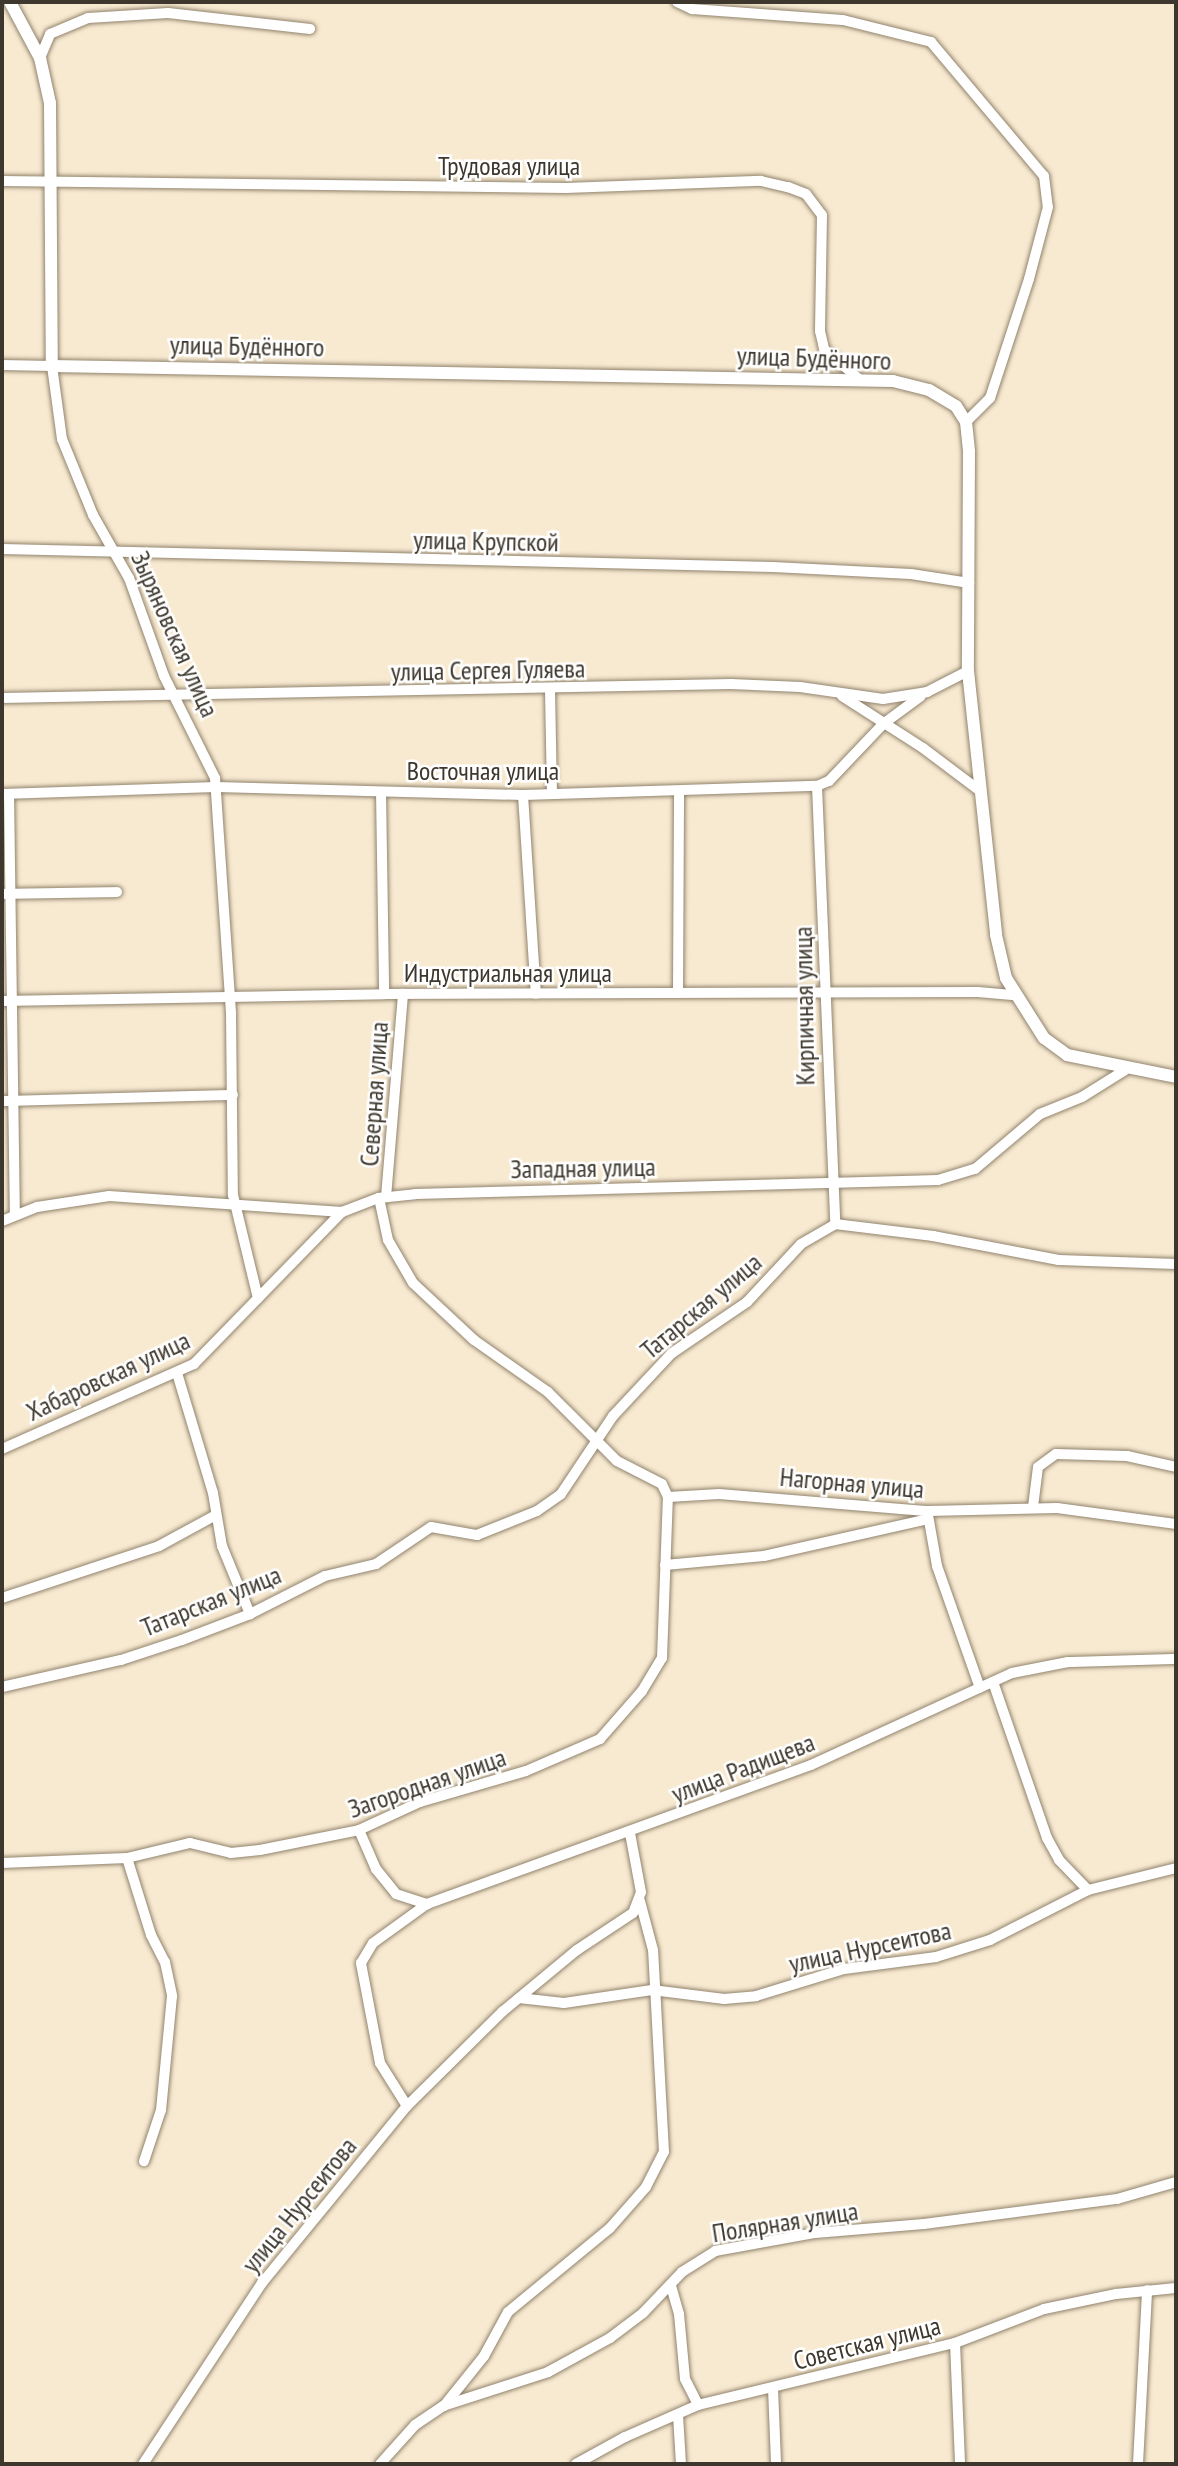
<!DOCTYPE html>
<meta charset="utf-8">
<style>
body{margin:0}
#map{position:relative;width:1178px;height:2466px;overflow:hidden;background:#f8ead1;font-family:"PT Sans Narrow",sans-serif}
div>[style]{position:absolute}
.roads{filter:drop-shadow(0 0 2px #91836d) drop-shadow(0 0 2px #91836d)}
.minor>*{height:10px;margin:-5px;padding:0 5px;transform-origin:5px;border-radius:5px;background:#fff}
.tertiary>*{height:12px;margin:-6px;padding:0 6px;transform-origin:6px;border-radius:6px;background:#fff}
span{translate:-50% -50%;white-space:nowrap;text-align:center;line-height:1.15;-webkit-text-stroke:5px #fff;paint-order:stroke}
.street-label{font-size:26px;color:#3d372d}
.frame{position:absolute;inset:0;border:4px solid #3d372d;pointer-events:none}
</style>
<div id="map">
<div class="roads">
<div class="minor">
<div style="left:677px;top:2px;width:17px;rotate:25deg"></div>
<div style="left:692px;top:9px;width:151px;rotate:4.2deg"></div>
<div style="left:843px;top:20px;width:91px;rotate:14deg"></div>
<div style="left:931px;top:42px;width:175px;rotate:49.9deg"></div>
<div style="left:1044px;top:176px;width:31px;rotate:83deg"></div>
<div style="left:1048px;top:207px;width:74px;rotate:104.8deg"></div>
<div style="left:1029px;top:279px;width:125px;rotate:108.1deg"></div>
<div style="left:990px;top:398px;width:34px;rotate:135deg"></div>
<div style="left:40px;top:58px;width:26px;rotate:-67deg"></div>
<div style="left:50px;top:34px;width:41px;rotate:-22.8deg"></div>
<div style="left:88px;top:18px;width:80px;rotate:-3.6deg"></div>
<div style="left:168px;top:13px;width:143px;rotate:6.4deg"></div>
<div style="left:2px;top:181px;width:564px;rotate:0.71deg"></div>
<div style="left:566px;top:188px;width:195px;rotate:-2.1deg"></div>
<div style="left:761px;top:181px;width:28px;rotate:13deg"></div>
<div style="left:788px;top:187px;width:19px;rotate:21deg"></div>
<div style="left:806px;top:194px;width:26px;rotate:53deg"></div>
<div style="left:822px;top:215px;width:116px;rotate:91deg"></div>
<div style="left:820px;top:331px;width:18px;rotate:77deg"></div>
<div style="left:824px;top:349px;width:48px;rotate:40.7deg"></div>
<div style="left:2px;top:365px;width:50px;rotate:1.1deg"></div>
<div style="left:52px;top:366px;width:74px;rotate:82.2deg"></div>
<div style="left:62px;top:439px;width:82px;rotate:67.8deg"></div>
<div style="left:93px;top:515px;width:73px;rotate:60.3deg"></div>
<div style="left:129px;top:578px;width:104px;rotate:70.3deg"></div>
<div style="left:164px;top:676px;width:114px;rotate:63.4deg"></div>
<div style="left:215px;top:778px;width:237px;rotate:86.1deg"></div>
<div style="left:231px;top:1014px;width:181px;rotate:89.4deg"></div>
<div style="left:233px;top:1195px;width:106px;rotate:76.4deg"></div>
<div style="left:2px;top:549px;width:771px;rotate:1.34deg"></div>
<div style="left:773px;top:567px;width:138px;rotate:2.9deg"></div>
<div style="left:911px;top:574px;width:59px;rotate:8.8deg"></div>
<div style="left:550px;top:690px;width:102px;rotate:88.9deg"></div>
<div style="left:842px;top:696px;width:96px;rotate:32.7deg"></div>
<div style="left:923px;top:748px;width:71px;rotate:37deg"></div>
<div style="left:2px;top:698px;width:729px;rotate:-1.1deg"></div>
<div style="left:731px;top:684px;width:69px;rotate:2.5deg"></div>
<div style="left:800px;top:687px;width:84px;rotate:8.2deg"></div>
<div style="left:883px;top:699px;width:45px;rotate:-9deg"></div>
<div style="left:927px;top:692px;width:46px;rotate:-27.1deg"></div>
<div style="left:817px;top:786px;width:438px;rotate:87.6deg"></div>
<div style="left:381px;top:792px;width:202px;rotate:89.1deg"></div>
<div style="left:2px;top:794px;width:214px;rotate:-1.9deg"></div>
<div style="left:216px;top:787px;width:307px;rotate:1.5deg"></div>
<div style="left:523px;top:795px;width:294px;rotate:-1.8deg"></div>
<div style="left:817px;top:786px;width:13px;rotate:-23deg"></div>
<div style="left:829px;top:781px;width:79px;rotate:-46.5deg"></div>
<div style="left:883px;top:724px;width:47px;rotate:-36.4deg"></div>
<div style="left:9px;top:794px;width:420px;rotate:89.2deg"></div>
<div style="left:523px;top:795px;width:199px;rotate:86.3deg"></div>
<div style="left:2px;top:894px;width:115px;rotate:-1deg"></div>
<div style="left:678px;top:993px;width:200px;rotate:-89.7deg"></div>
<div style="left:2px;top:1001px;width:382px;rotate:-1deg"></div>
<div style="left:384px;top:994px;width:594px;rotate:-0.19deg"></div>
<div style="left:978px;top:992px;width:37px;rotate:5deg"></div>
<div style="left:2px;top:1101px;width:231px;rotate:-1.5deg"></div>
<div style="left:386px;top:1197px;width:204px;rotate:-85.2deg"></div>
<div style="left:2px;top:1221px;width:38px;rotate:-22deg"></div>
<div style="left:37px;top:1207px;width:73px;rotate:-8.7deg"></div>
<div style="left:109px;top:1196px;width:234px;rotate:3.9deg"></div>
<div style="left:342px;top:1212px;width:40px;rotate:-21deg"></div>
<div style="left:379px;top:1198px;width:36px;rotate:-6deg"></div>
<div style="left:415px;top:1194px;width:523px;rotate:-1.53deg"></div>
<div style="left:938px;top:1180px;width:39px;rotate:-17deg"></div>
<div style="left:975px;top:1169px;width:85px;rotate:-40.2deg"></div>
<div style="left:1040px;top:1114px;width:45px;rotate:-22deg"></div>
<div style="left:1082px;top:1097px;width:51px;rotate:-32.1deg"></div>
<div style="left:177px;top:1373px;width:125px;rotate:73.3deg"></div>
<div style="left:213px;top:1493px;width:54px;rotate:80.4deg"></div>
<div style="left:222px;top:1546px;width:74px;rotate:67.6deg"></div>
<div style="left:2px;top:1449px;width:210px;rotate:-23.9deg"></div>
<div style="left:194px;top:1364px;width:212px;rotate:-45.8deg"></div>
<div style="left:668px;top:1497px;width:51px;rotate:-3.4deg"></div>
<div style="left:719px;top:1494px;width:210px;rotate:4.7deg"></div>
<div style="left:928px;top:1511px;width:129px;rotate:-1.3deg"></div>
<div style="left:1057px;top:1508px;width:120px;rotate:7.7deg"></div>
<div style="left:1033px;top:1507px;width:40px;rotate:-82.9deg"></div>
<div style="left:1038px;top:1467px;width:22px;rotate:-36deg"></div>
<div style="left:1056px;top:1454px;width:71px;rotate:1.6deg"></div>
<div style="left:1127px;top:1456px;width:50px;rotate:12.7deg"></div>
<div style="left:928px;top:1515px;width:52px;rotate:80deg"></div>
<div style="left:937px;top:1566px;width:129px;rotate:70.6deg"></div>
<div style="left:665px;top:1565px;width:99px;rotate:-5.2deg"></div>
<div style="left:764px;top:1556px;width:168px;rotate:-12.7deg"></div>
<div style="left:2px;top:1598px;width:165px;rotate:-18.3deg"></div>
<div style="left:159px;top:1546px;width:63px;rotate:-28.6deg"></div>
<div style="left:993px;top:1682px;width:165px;rotate:70.9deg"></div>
<div style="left:1047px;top:1838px;width:25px;rotate:61deg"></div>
<div style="left:1059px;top:1860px;width:42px;rotate:46deg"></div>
<div style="left:2px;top:1687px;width:122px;rotate:-12.8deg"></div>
<div style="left:121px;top:1660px;width:64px;rotate:-18.2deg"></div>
<div style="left:182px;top:1640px;width:73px;rotate:-20.9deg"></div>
<div style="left:250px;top:1614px;width:84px;rotate:-26.9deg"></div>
<div style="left:325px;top:1576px;width:52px;rotate:-13.2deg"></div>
<div style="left:376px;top:1564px;width:66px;rotate:-33.9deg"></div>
<div style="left:431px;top:1527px;width:47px;rotate:9.9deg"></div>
<div style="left:477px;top:1535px;width:65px;rotate:-21.8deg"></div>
<div style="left:537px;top:1511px;width:29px;rotate:-35deg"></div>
<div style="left:561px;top:1494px;width:94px;rotate:-56.3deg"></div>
<div style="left:613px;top:1416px;width:86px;rotate:-46.9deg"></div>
<div style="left:672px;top:1353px;width:91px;rotate:-34.2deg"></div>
<div style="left:747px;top:1302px;width:79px;rotate:-47deg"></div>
<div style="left:801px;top:1244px;width:39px;rotate:-30deg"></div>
<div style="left:835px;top:1224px;width:99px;rotate:7deg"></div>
<div style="left:933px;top:1236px;width:128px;rotate:10.8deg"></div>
<div style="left:1059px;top:1260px;width:117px;rotate:2deg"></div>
<div style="left:359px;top:1830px;width:43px;rotate:66.4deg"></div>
<div style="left:376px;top:1869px;width:32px;rotate:51deg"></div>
<div style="left:396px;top:1894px;width:33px;rotate:18deg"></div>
<div style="left:427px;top:1904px;width:408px;rotate:-19.9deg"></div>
<div style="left:811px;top:1765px;width:221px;rotate:-24.6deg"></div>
<div style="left:1012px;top:1673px;width:57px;rotate:-11.1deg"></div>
<div style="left:1068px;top:1662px;width:108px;rotate:-1.6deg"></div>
<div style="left:127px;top:1858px;width:81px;rotate:72.7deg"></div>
<div style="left:151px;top:1935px;width:30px;rotate:63deg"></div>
<div style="left:165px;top:1962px;width:35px;rotate:78deg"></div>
<div style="left:172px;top:1996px;width:115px;rotate:95.5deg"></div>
<div style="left:161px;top:2110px;width:54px;rotate:108.4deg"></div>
<div style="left:2px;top:1863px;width:125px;rotate:-2.3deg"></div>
<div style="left:127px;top:1858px;width:65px;rotate:-13.4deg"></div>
<div style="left:190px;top:1843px;width:42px;rotate:13.7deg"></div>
<div style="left:231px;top:1853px;width:29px;rotate:-6deg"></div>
<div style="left:260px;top:1850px;width:101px;rotate:-11.4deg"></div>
<div style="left:359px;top:1830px;width:67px;rotate:-24.7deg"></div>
<div style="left:420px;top:1802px;width:110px;rotate:-16.3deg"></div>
<div style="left:526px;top:1771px;width:81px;rotate:-23.4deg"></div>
<div style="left:600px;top:1739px;width:64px;rotate:-48.8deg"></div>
<div style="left:642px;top:1691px;width:39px;rotate:-59deg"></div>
<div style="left:662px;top:1658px;width:161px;rotate:-87.9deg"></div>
<div style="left:668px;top:1497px;width:14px;rotate:-115deg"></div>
<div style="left:662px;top:1484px;width:51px;rotate:-152.9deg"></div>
<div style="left:617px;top:1461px;width:98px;rotate:-135deg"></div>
<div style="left:548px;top:1392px;width:90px;rotate:-144.9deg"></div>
<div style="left:474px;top:1340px;width:83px;rotate:-136.9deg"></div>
<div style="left:413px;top:1283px;width:50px;rotate:-120.2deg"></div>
<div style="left:388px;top:1240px;width:43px;rotate:-102.1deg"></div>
<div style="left:519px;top:1998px;width:45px;rotate:6.3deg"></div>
<div style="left:564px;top:2003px;width:89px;rotate:-8.4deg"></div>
<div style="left:652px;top:1990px;width:73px;rotate:7.1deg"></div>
<div style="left:724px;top:1999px;width:32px;rotate:-5deg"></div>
<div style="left:756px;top:1996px;width:92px;rotate:-17.1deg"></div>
<div style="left:844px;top:1969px;width:93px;rotate:-7.4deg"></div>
<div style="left:936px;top:1957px;width:57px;rotate:-17.5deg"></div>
<div style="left:990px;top:1940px;width:110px;rotate:-27deg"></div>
<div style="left:1088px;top:1890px;width:91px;rotate:-14deg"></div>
<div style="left:407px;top:2106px;width:51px;rotate:-122.1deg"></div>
<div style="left:380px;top:2063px;width:102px;rotate:-100.8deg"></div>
<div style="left:361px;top:1963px;width:23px;rotate:-59deg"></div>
<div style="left:373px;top:1943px;width:67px;rotate:-35.8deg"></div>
<div style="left:671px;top:2286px;width:29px;rotate:74deg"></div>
<div style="left:679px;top:2314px;width:65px;rotate:84.7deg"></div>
<div style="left:685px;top:2379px;width:29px;rotate:63deg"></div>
<div style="left:955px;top:2343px;width:121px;rotate:87.6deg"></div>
<div style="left:773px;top:2388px;width:76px;rotate:87.7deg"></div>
<div style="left:444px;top:2406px;width:64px;rotate:-51.3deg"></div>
<div style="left:484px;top:2356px;width:50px;rotate:-61.4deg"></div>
<div style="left:508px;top:2312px;width:132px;rotate:-39.5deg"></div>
<div style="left:610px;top:2228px;width:55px;rotate:-48.7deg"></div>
<div style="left:646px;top:2187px;width:39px;rotate:-63deg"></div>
<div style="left:664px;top:2152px;width:202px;rotate:-93.1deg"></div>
<div style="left:653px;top:1950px;width:51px;rotate:-104.9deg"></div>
<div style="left:678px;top:2415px;width:49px;rotate:86.5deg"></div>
<div style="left:143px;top:2464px;width:217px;rotate:-56.7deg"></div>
<div style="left:262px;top:2283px;width:229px;rotate:-50.7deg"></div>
<div style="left:407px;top:2106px;width:134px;rotate:-44.7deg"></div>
<div style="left:502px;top:2012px;width:97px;rotate:-39.6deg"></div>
<div style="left:577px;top:1950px;width:67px;rotate:-33.5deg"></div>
<div style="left:633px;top:1913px;width:22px;rotate:-69deg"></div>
<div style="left:641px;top:1892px;width:60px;rotate:-100.6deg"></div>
<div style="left:380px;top:2464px;width:52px;rotate:-48.1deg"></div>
<div style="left:415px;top:2425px;width:34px;rotate:-34deg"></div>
<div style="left:443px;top:2406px;width:110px;rotate:-17.9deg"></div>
<div style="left:548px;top:2372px;width:71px;rotate:-28.7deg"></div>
<div style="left:610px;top:2338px;width:41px;rotate:-37.1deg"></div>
<div style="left:643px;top:2313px;width:57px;rotate:-46.4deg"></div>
<div style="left:682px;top:2272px;width:39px;rotate:-32deg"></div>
<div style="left:715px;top:2251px;width:102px;rotate:-10.2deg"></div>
<div style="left:815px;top:2233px;width:109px;rotate:-4.7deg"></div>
<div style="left:924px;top:2224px;width:195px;rotate:-7.4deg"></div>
<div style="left:1117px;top:2199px;width:61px;rotate:-16.1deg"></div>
<div style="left:576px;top:2464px;width:56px;rotate:-28.9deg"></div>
<div style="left:625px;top:2437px;width:80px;rotate:-23.7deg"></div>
<div style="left:698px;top:2405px;width:264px;rotate:-13.6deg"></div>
<div style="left:955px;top:2343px;width:95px;rotate:-20.9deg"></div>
<div style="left:1044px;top:2309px;width:74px;rotate:-11.8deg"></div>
<div style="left:1116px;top:2294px;width:60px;rotate:-5.7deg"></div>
<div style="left:1138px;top:2464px;width:174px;rotate:-87deg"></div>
</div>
<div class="tertiary">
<div style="left:10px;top:2px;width:64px;rotate:61.8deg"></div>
<div style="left:40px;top:58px;width:46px;rotate:77.5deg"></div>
<div style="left:50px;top:103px;width:263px;rotate:89.6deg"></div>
<div style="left:52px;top:366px;width:841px;rotate:1.02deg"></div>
<div style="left:893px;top:381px;width:37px;rotate:14deg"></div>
<div style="left:929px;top:390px;width:31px;rotate:31deg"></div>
<div style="left:956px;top:406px;width:19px;rotate:58deg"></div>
<div style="left:966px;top:422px;width:30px;rotate:84deg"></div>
<div style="left:969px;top:452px;width:219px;rotate:90.3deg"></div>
<div style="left:968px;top:671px;width:265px;rotate:83.9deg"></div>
<div style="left:996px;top:935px;width:44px;rotate:76.9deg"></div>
<div style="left:1006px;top:978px;width:71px;rotate:57.7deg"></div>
<div style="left:1044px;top:1038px;width:29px;rotate:36deg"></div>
<div style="left:1067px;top:1055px;width:111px;rotate:11.4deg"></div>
</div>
</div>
<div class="street-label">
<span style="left:509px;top:166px">Трудовая улица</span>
<span style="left:247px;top:346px;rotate:1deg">улица Будённого</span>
<span style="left:814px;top:358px;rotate:2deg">улица Будённого</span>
<span style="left:486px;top:541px;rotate:1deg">улица Крупской</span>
<span style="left:175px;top:634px;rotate:66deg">Зыряновская улица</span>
<span style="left:488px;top:670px;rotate:-1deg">улица Сергея Гуляева</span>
<span style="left:483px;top:771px">Восточная улица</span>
<span style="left:508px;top:973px">Индустриальная улица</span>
<span style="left:804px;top:1006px;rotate:-91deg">Кирпичная улица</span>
<span style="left:374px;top:1094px;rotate:-86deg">Северная улица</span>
<span style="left:583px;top:1168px;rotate:-1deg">Западная улица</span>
<span style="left:701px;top:1306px;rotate:-40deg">Татарская улица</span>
<span style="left:108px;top:1376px;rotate:-25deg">Хабаровская улица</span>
<span style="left:852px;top:1483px;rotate:5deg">Нагорная улица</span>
<span style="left:211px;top:1601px;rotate:-22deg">Татарская улица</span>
<span style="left:743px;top:1768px;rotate:-21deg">улица Радищева</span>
<span style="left:427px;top:1783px;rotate:-19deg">Загородная улица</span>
<span style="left:870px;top:1947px;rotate:-12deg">улица Нурсеитова</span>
<span style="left:299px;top:2205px;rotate:-51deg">улица Нурсеитова</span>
<span style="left:785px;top:2222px;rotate:-9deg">Полярная улица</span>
<span style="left:867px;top:2343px;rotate:-14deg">Советская улица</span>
</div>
<div class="frame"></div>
</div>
